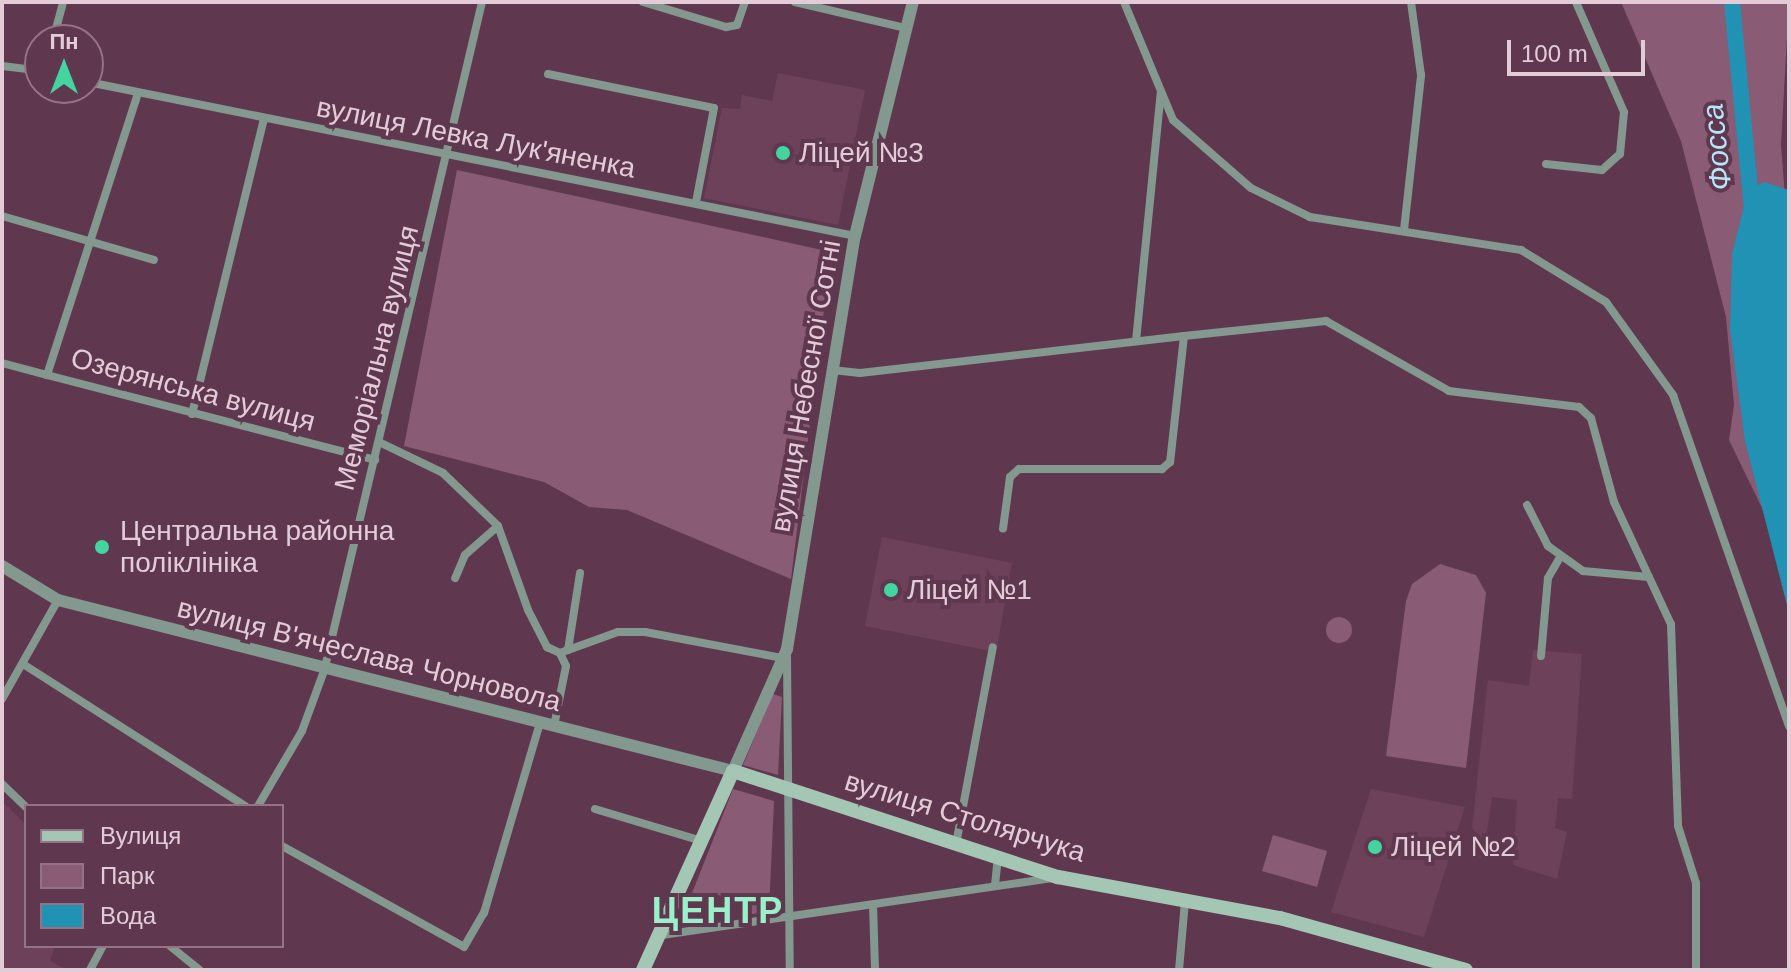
<!DOCTYPE html>
<meta charset="utf-8">
<style>
body{margin:0}
#map{position:relative;width:1791px;height:972px;overflow:hidden;background:#5f384f;font-family:Helvetica,sans-serif}
div>[style]{position:absolute}
.built>*{inset:0;background:#6e415b}
.green>*{inset:0;background:#895b75}
.round{border-radius:50%}
.water>*{inset:0;background:#2191b4}
.river>*{height:16px;margin:-8px;padding:0 8px;transform-origin:8px;border-radius:8px;background:#2191b4}
.minor>*{height:8px;margin:-4px;padding:0 4px;transform-origin:4px;border-radius:4px;background:#83988e}
.tertiary>*{height:12px;margin:-6px;padding:0 6px;transform-origin:6px;border-radius:6px;background:#83988e}
.secondary>*{height:14px;margin:-7px;padding:0 7px;transform-origin:7px;border-radius:7px;background:#a3c6b5}
.dots>*{width:22px;height:22px;translate:-50% -50%;box-sizing:border-box;border:4px solid #5f384f;border-radius:50%}
span{translate:-50% -50%;white-space:nowrap;text-align:center;line-height:1.15;-webkit-text-stroke:8px #5f384f;paint-order:stroke}
.street-label{font-size:28px;color:#e3cbd8}
.poi-label{font-size:28px;color:#e3cbd8}
.left{translate:0 -50%;text-align:left}
.water-label{font-size:30px;color:#b6e5f8;font-style:italic}
.district-label{font-size:36px;color:#9af0ca;font-weight:700;letter-spacing:2px}
.frame{position:absolute;inset:0;border:4px solid #e3cbd8;pointer-events:none}
.legend{position:absolute;left:24px;top:804px;width:260px;height:144px;box-sizing:border-box;background:#5f384f;border:2px solid #947386;margin:0;padding:10px 14px;list-style:none;font-size:24px;color:#e3cbd8}
.legend li{display:flex;align-items:center;gap:16px;height:40px}
.legend b{width:40px;border:2px solid #947386}
.north{position:absolute;left:24px;top:24px;width:80px;height:80px;box-sizing:border-box;background:#5f384f;border:2px solid #947386;border-radius:50%;rotate:0deg;font-size:22px;font-weight:700;line-height:32px;text-align:center;color:#e3cbd8}
.north::after{content:'';display:block;margin:auto;width:28px;height:36px;background:#44d49f;clip-path:polygon(50% 0,100% 100%,50% 72%,0 100%)}
.scale{position:absolute;left:1507px;top:40px;width:138px;height:36px;box-sizing:border-box;border:4px solid #e3cbd8;border-top:0;padding-left:10px;font-size:24px;line-height:28px;white-space:nowrap;color:#e3cbd8;-webkit-text-stroke:6px #5f384f;paint-order:stroke}
</style>
<div id="map">
<div class="built">
<div style="clip-path:polygon(778px 73px,865px 90px,838px 225px,704px 198px,722px 108px,740px 109px,742px 95px,772px 101px)"></div>
<div style="clip-path:polygon(882px 537px,1012px 563px,996px 652px,865px 626px)"></div>
<div style="clip-path:polygon(1533px 650px,1582px 654px,1572px 799px,1558px 798px,1555px 828px,1567px 832px,1557px 879px,1513px 865px,1517px 800px,1492px 797px,1483px 858px,1469px 857px,1488px 680px,1529px 686px)"></div>
<div style="clip-path:polygon(1371px 789px,1465px 807px,1424px 937px,1331px 912px)"></div>
<div style="clip-path:polygon(2px 801px,26px 825px,26px 946px,55px 946px,50px 961px,68px 970px,2px 970px)"></div>
</div>
<div class="green">
<div style="clip-path:polygon(1621px 2px,1789px 2px,1781px 145px,1789px 247px,1762px 508px,1729px 440px,1734px 405px,1726px 317px,1681px 141px)"></div>
<div style="clip-path:polygon(457px 170px,831px 252px,791px 579px,627px 510px,589px 507px,544px 482px,404px 446px)"></div>
<div style="clip-path:polygon(1440px 564px,1476px 575px,1486px 593px,1466px 768px,1386px 756px,1406px 601px,1412px 584px)"></div>
<div class="round" style="left:1326px;top:617px;width:26px;height:26px"></div>
<div style="clip-path:polygon(773px 694px,782px 697px,778px 775px,743px 765px)"></div>
<div style="clip-path:polygon(733px 789px,774px 801px,769px 911px,752px 914px,747px 901px,707px 893px,701px 907px,685px 911px)"></div>
<div style="clip-path:polygon(1273px 835px,1327px 851px,1317px 887px,1262px 871px)"></div>
</div>
<div class="water">
<div style="clip-path:polygon(1764px 182px,1789px 190px,1789px 613px,1745px 441px,1730px 330px,1732px 254px,1748px 191px)"></div>
</div>
<div class="river">
<div style="left:1732px;top:2px;width:210px;rotate:84.5deg"></div>
</div>
<div class="minor">
<div style="left:643px;top:2px;width:87px;rotate:16.8deg"></div>
<div style="left:726px;top:27px;width:11px;rotate:-10deg"></div>
<div style="left:737px;top:25px;width:24px;rotate:-71deg"></div>
<div style="left:795px;top:2px;width:114px;rotate:13.2deg"></div>
<div style="left:1124px;top:2px;width:128px;rotate:67.4deg"></div>
<div style="left:1173px;top:120px;width:103px;rotate:41.1deg"></div>
<div style="left:1251px;top:188px;width:66px;rotate:26.2deg"></div>
<div style="left:1310px;top:217px;width:214px;rotate:8.9deg"></div>
<div style="left:1521px;top:250px;width:100px;rotate:31.5deg"></div>
<div style="left:1606px;top:302px;width:115px;rotate:54.2deg"></div>
<div style="left:1673px;top:395px;width:351px;rotate:70.7deg"></div>
<div style="left:53px;top:40px;width:39px;rotate:-75deg"></div>
<div style="left:2px;top:66px;width:38px;rotate:7deg"></div>
<div style="left:548px;top:74px;width:169px;rotate:11.6deg"></div>
<div style="left:714px;top:108px;width:96px;rotate:100.8deg"></div>
<div style="left:88px;top:82px;width:782px;rotate:11.35deg"></div>
<div style="left:1546px;top:164px;width:56px;rotate:6.1deg"></div>
<div style="left:1602px;top:170px;width:24px;rotate:-42deg"></div>
<div style="left:1620px;top:154px;width:42px;rotate:-84.6deg"></div>
<div style="left:1624px;top:112px;width:120px;rotate:-113.6deg"></div>
<div style="left:2px;top:216px;width:158px;rotate:16.1deg"></div>
<div style="left:1404px;top:230px;width:156px;rotate:-83.7deg"></div>
<div style="left:1421px;top:75px;width:74px;rotate:-97.8deg"></div>
<div style="left:1184px;top:336px;width:143px;rotate:-6deg"></div>
<div style="left:1326px;top:321px;width:142px;rotate:29.6deg"></div>
<div style="left:1449px;top:391px;width:131px;rotate:7deg"></div>
<div style="left:1579px;top:407px;width:16px;rotate:43deg"></div>
<div style="left:1591px;top:418px;width:87px;rotate:74.7deg"></div>
<div style="left:1614px;top:502px;width:135px;rotate:65deg"></div>
<div style="left:1671px;top:624px;width:202px;rotate:88deg"></div>
<div style="left:1678px;top:826px;width:60px;rotate:72.5deg"></div>
<div style="left:1696px;top:883px;width:87px;rotate:90deg"></div>
<div style="left:1136px;top:341px;width:251px;rotate:-84.3deg"></div>
<div style="left:2px;top:363px;width:47px;rotate:14.9deg"></div>
<div style="left:47px;top:375px;width:296px;rotate:-72.1deg"></div>
<div style="left:832px;top:370px;width:28px;rotate:6deg"></div>
<div style="left:860px;top:373px;width:326px;rotate:-6.5deg"></div>
<div style="left:1184px;top:336px;width:127px;rotate:96.3deg"></div>
<div style="left:1170px;top:462px;width:11px;rotate:139deg"></div>
<div style="left:1162px;top:469px;width:143px;rotate:180deg"></div>
<div style="left:1019px;top:469px;width:12px;rotate:138deg"></div>
<div style="left:1010px;top:477px;width:52px;rotate:97.7deg"></div>
<div style="left:47px;top:375px;width:339px;rotate:14.5deg"></div>
<div style="left:192px;top:414px;width:304px;rotate:-76.3deg"></div>
<div style="left:379px;top:442px;width:71px;rotate:25.8deg"></div>
<div style="left:443px;top:473px;width:76px;rotate:43.9deg"></div>
<div style="left:498px;top:526px;width:44px;rotate:138.7deg"></div>
<div style="left:465px;top:555px;width:25px;rotate:113deg"></div>
<div style="left:1527px;top:505px;width:46px;rotate:62.9deg"></div>
<div style="left:1548px;top:546px;width:43px;rotate:35.5deg"></div>
<div style="left:1583px;top:571px;width:66px;rotate:5.2deg"></div>
<div style="left:498px;top:526px;width:89px;rotate:70.3deg"></div>
<div style="left:528px;top:610px;width:42px;rotate:62.8deg"></div>
<div style="left:547px;top:647px;width:14px;rotate:25deg"></div>
<div style="left:560px;top:653px;width:9px;rotate:-21deg"></div>
<div style="left:568px;top:650px;width:78px;rotate:-81.1deg"></div>
<div style="left:568px;top:650px;width:53px;rotate:-19.8deg"></div>
<div style="left:618px;top:632px;width:27px"></div>
<div style="left:645px;top:632px;width:139px;rotate:10.7deg"></div>
<div style="left:787px;top:655px;width:315px;rotate:89.5deg"></div>
<div style="left:1541px;top:656px;width:78px;rotate:-84.9deg"></div>
<div style="left:1548px;top:578px;width:24px;rotate:-60deg"></div>
<div style="left:23px;top:664px;width:264px;rotate:32.6deg"></div>
<div style="left:2px;top:699px;width:114px;rotate:-60.5deg"></div>
<div style="left:554px;top:726px;width:61px;rotate:-78.7deg"></div>
<div style="left:566px;top:666px;width:14px;rotate:-115deg"></div>
<div style="left:2px;top:784px;width:33px;rotate:44deg"></div>
<div style="left:258px;top:806px;width:87px;rotate:-59.6deg"></div>
<div style="left:302px;top:731px;width:64px;rotate:-69.9deg"></div>
<div style="left:324px;top:671px;width:687px;rotate:-76.71deg"></div>
<div style="left:595px;top:809px;width:112px;rotate:16.7deg"></div>
<div style="left:956px;top:844px;width:200px;rotate:-79.4deg"></div>
<div style="left:282px;top:846px;width:208px;rotate:29deg"></div>
<div style="left:464px;top:947px;width:39px;rotate:-60deg"></div>
<div style="left:484px;top:913px;width:198px;rotate:-73.6deg"></div>
<div style="left:995px;top:885px;width:28px;rotate:-84deg"></div>
<div style="left:873px;top:905px;width:65px;rotate:88.2deg"></div>
<div style="left:662px;top:935px;width:394px;rotate:-8.3deg"></div>
<div style="left:170px;top:946px;width:38px;rotate:39deg"></div>
<div style="left:90px;top:970px;width:27px;rotate:-62deg"></div>
<div style="left:1179px;top:970px;width:69px;rotate:-85deg"></div>
</div>
<div class="tertiary">
<div style="left:2px;top:566px;width:66px;rotate:31.3deg"></div>
<div style="left:58px;top:600px;width:696px;rotate:14.22deg"></div>
<div style="left:733px;top:771px;width:133px;rotate:-66.1deg"></div>
<div style="left:787px;top:649px;width:419px;rotate:-80.7deg"></div>
<div style="left:855px;top:236px;width:241px;rotate:-76.1deg"></div>
</div>
<div class="secondary">
<div style="left:643px;top:970px;width:218px;rotate:-65.7deg"></div>
<div style="left:733px;top:771px;width:342px;rotate:18.1deg"></div>
<div style="left:1058px;top:877px;width:226px;rotate:10.5deg"></div>
<div style="left:1280px;top:918px;width:193px;rotate:15.6deg"></div>
</div>
<div class="dots">
<div style="left:783px;top:153px;background:#44d49f"></div>
<div style="left:102px;top:547px;background:#44d49f"></div>
<div style="left:891px;top:590px;background:#44d49f"></div>
<div style="left:1375px;top:847px;background:#44d49f"></div>
</div>
<div class="street-label">
<span style="left:476px;top:138px;rotate:11deg">вулиця Левка Лук'яненка</span>
<span style="left:377px;top:358px;rotate:-76deg">Меморіальна вулиця</span>
<span style="left:806px;top:386px;rotate:-80deg">вулиця Небесної Сотні</span>
<span style="left:193px;top:390px;rotate:15deg">Озерянська вулиця</span>
<span style="left:369px;top:655px;rotate:14deg">вулиця В'ячеслава Чорновола</span>
<span style="left:965px;top:817px;rotate:17deg">вулиця Столярчука</span>
</div>
<div class="poi-label">
<span class="left" style="left:799px;top:153px">Ліцей №3</span>
<span class="left" style="left:120px;top:547px">Центральна районна<br>поліклініка</span>
<span class="left" style="left:907px;top:590px">Ліцей №1</span>
<span class="left" style="left:1391px;top:847px">Ліцей №2</span>
</div>
<div class="water-label">
<span style="left:1717px;top:147px;rotate:-96deg">Фосса</span>
</div>
<div class="district-label">
<span style="left:718px;top:911px">ЦЕНТР</span>
</div>
<div class="frame"></div>
<ul class="legend">
<li><b style="height:10px;background:#a3c6b5"></b>Вулиця</li>
<li><b style="height:22px;background:#895b75"></b>Парк</li>
<li><b style="height:22px;background:#2191b4"></b>Вода</li>
</ul>
<div class="north">Пн</div>
<div class="scale">100 m</div>
</div>
